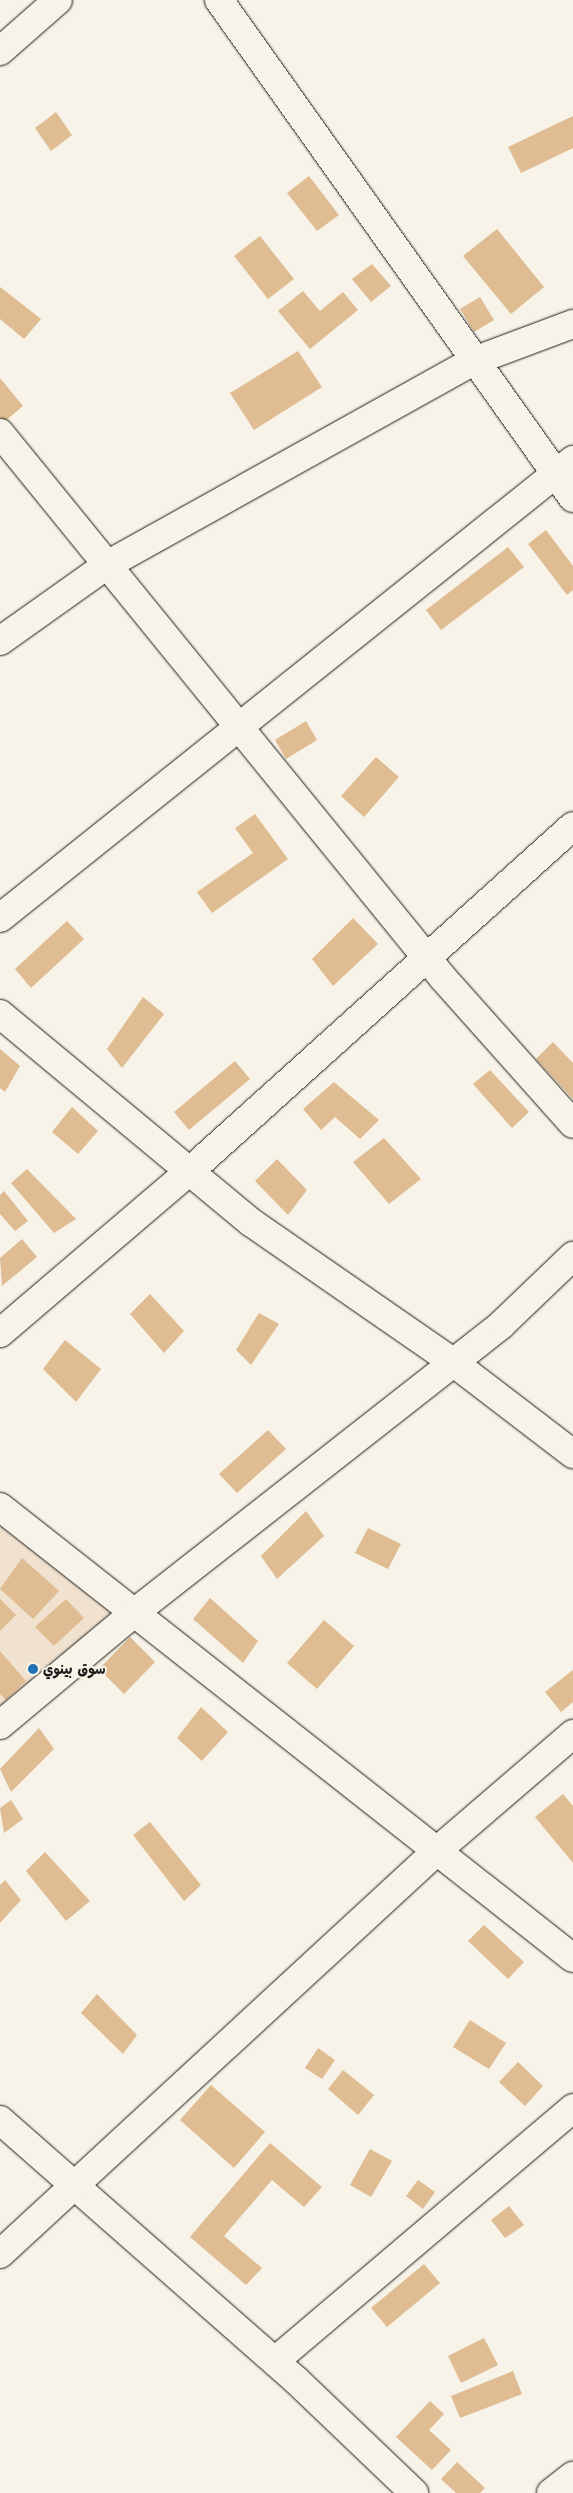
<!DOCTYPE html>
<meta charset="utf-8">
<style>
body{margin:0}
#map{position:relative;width:573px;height:2493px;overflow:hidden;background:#f7f3e8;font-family:Mali,"Playpen Sans Arabic",sans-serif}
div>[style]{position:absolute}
.built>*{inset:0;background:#f0e2ce}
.building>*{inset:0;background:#dfbc91}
.roads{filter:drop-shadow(0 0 1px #1c1c1c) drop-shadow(0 0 1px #1c1c1c)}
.street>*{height:28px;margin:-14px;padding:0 14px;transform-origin:14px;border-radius:14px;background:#f7f3e8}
.secondary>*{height:28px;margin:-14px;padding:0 14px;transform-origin:14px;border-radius:14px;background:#f7f3e8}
.dots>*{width:14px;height:14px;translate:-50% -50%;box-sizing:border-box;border:2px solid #f7f3e8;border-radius:50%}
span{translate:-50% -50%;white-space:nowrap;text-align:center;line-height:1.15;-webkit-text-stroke:4px #f7f3e8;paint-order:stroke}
.poi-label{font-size:14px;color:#1c1c1c;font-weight:700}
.left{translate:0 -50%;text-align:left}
</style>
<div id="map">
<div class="built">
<div style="clip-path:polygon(0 1507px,134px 1613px,0 1725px)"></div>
</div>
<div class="building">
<div style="clip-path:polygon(56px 112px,72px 135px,51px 151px,35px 128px)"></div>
<div style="clip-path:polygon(573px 116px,573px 148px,521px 173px,508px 147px)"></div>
<div style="clip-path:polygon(309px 176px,339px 215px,317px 231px,287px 193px)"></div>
<div style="clip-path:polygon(497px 229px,544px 287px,511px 314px,463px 256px)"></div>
<div style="clip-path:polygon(260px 236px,294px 279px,268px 299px,234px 256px)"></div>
<div style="clip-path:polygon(372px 264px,391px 286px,371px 302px,352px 279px)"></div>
<div style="clip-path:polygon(0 287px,41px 319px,24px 339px,0 319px)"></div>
<div style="clip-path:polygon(303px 291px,320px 311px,343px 292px,358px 310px,310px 349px,278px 311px)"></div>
<div style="clip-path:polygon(480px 297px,494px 320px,474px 332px,460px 309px)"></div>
<div style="clip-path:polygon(298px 351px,322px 387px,254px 430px,230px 393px)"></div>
<div style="clip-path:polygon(0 378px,23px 406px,4px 422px,0 417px)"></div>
<div style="clip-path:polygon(546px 530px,573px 566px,573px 590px,567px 595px,528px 544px)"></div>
<div style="clip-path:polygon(508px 547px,524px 567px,441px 630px,426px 610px)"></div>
<div style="clip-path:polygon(306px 721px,317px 740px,286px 759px,275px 740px)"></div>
<div style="clip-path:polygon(376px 757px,399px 777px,364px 817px,341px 796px)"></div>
<div style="clip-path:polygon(255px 814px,288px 859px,212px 913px,197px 892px,253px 853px,235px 828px)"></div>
<div style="clip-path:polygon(353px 918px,378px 944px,333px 986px,312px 959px)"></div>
<div style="clip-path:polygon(67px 921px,84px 939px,31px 988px,15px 969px)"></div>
<div style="clip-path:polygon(143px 997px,164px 1014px,122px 1068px,107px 1049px)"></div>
<div style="clip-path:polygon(553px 1042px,573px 1063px,573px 1099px,536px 1059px)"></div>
<div style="clip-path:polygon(0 1049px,20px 1066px,5px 1092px,0 1088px)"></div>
<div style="clip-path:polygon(235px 1061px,250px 1079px,189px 1130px,174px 1112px)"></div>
<div style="clip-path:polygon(490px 1070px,529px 1112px,512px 1128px,473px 1084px)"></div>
<div style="clip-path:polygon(334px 1082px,379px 1120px,360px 1139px,335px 1117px,321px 1130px,303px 1109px)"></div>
<div style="clip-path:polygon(72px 1107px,98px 1131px,78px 1154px,52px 1132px)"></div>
<div style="clip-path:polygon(384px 1138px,421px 1179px,389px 1204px,353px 1162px)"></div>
<div style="clip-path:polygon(277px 1159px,307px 1190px,288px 1215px,255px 1181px)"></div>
<div style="clip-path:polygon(27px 1169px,76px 1219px,54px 1233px,11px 1183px)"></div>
<div style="clip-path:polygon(4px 1191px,28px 1221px,15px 1231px,0 1214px,0 1195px)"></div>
<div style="clip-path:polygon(22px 1239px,37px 1257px,2px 1286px,0 1258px)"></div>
<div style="clip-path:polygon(150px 1294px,184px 1331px,164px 1353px,130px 1314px)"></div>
<div style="clip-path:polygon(259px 1313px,279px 1324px,251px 1365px,236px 1350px)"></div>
<div style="clip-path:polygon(65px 1340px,101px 1369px,76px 1402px,43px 1369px)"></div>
<div style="clip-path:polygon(268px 1430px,286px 1449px,237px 1493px,219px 1474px)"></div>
<div style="clip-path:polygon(306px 1511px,324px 1536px,277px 1579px,261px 1556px)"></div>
<div style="clip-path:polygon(368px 1528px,401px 1544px,388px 1569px,355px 1553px)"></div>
<div style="clip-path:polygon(22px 1558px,59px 1591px,33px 1619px,0 1589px)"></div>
<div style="clip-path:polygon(210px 1598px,258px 1641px,243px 1663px,193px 1619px)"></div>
<div style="clip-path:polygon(0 1599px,16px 1615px,0 1631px)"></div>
<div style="clip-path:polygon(66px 1599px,84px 1618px,54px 1646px,35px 1627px)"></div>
<div style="clip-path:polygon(324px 1620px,354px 1646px,317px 1689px,287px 1663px)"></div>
<div style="clip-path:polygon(130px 1637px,155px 1662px,124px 1694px,99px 1669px)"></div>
<div style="clip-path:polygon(0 1651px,26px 1681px,6px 1700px,0 1694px)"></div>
<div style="clip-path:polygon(573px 1670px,573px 1702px,561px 1712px,545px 1692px)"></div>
<div style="clip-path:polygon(201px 1707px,228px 1732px,202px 1761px,177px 1738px)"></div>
<div style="clip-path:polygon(39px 1728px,54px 1749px,11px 1792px,0 1769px)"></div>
<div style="clip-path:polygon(563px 1794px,573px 1806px,573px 1863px,535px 1817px)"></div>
<div style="clip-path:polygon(11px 1800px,23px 1819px,4px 1833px,0 1808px)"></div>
<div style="clip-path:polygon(150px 1822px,201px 1885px,184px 1901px,133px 1835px)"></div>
<div style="clip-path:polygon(45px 1852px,90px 1901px,66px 1921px,26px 1871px)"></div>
<div style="clip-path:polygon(5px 1880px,21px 1900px,0 1923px,0 1885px)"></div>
<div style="clip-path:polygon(484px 1925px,524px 1962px,508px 1979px,468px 1941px)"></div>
<div style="clip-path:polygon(97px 1994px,137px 2035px,123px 2054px,81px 2013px)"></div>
<div style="clip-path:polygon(470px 2020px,506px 2043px,489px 2069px,453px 2047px)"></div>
<div style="clip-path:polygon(318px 2048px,335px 2060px,322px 2079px,305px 2068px)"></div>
<div style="clip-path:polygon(518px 2062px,543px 2086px,525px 2106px,499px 2082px)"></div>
<div style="clip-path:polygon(343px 2070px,374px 2095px,358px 2115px,328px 2089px)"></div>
<div style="clip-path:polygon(211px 2085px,265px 2132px,234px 2168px,180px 2120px)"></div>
<div style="clip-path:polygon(270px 2143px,322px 2187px,304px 2207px,272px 2180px,224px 2236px,262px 2268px,246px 2285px,190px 2237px)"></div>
<div style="clip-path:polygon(370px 2149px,392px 2161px,371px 2197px,350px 2185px)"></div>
<div style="clip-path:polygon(418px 2180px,435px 2192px,423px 2209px,406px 2196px)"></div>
<div style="clip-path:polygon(509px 2206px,524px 2225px,505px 2238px,491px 2220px)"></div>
<div style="clip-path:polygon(424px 2264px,440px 2283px,387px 2327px,371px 2308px)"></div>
<div style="clip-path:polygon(484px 2338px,498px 2365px,461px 2383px,448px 2356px)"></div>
<div style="clip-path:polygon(513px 2371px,522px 2394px,460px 2418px,451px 2396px)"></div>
<div style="clip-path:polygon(430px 2401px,444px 2414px,429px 2430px,451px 2450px,432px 2470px,396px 2437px)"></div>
<div style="clip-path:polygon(457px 2462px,485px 2488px,480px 2493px,456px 2493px,441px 2479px)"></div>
</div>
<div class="roads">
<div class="street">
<div style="left:219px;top:0;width:611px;rotate:54.59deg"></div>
<div style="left:0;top:51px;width:77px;rotate:-41.3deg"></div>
<div style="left:0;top:433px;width:702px;rotate:50.89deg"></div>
<div style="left:443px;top:978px;width:195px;rotate:48.3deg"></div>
<div style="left:0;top:918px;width:734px;rotate:-38.64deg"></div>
<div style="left:0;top:1014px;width:327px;rotate:39.7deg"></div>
<div style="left:252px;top:1223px;width:246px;rotate:34.7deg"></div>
<div style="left:454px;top:1363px;width:150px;rotate:37.4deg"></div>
<div style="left:0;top:1333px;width:250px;rotate:-40.5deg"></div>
<div style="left:190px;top:1171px;width:515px;rotate:-42.01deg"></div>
<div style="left:0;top:1507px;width:729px;rotate:38.21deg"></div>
<div style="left:0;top:1725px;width:175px;rotate:-39.9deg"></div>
<div style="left:134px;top:1613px;width:467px;rotate:-38.1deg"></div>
<div style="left:501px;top:1325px;width:100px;rotate:-43.8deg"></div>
<div style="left:0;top:2120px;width:395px;rotate:41.3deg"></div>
<div style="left:297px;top:2381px;width:162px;rotate:43.7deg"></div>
<div style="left:0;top:2254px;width:596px;rotate:-42.69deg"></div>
<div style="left:438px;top:1850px;width:178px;rotate:-40.7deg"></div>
<div style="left:275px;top:2361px;width:391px;rotate:-40.3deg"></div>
<div style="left:551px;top:2493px;width:28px;rotate:-38deg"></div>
</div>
<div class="secondary">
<div style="left:0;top:641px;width:131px;rotate:-35.4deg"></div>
<div style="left:107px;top:565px;width:420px;rotate:-29.1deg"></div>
<div style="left:474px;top:361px;width:106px;rotate:-20.5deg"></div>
</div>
</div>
<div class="dots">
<div style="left:33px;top:1669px;background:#1f6fb2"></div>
</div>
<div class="poi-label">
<span class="left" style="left:43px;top:1669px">سوق بينوي</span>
</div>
</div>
